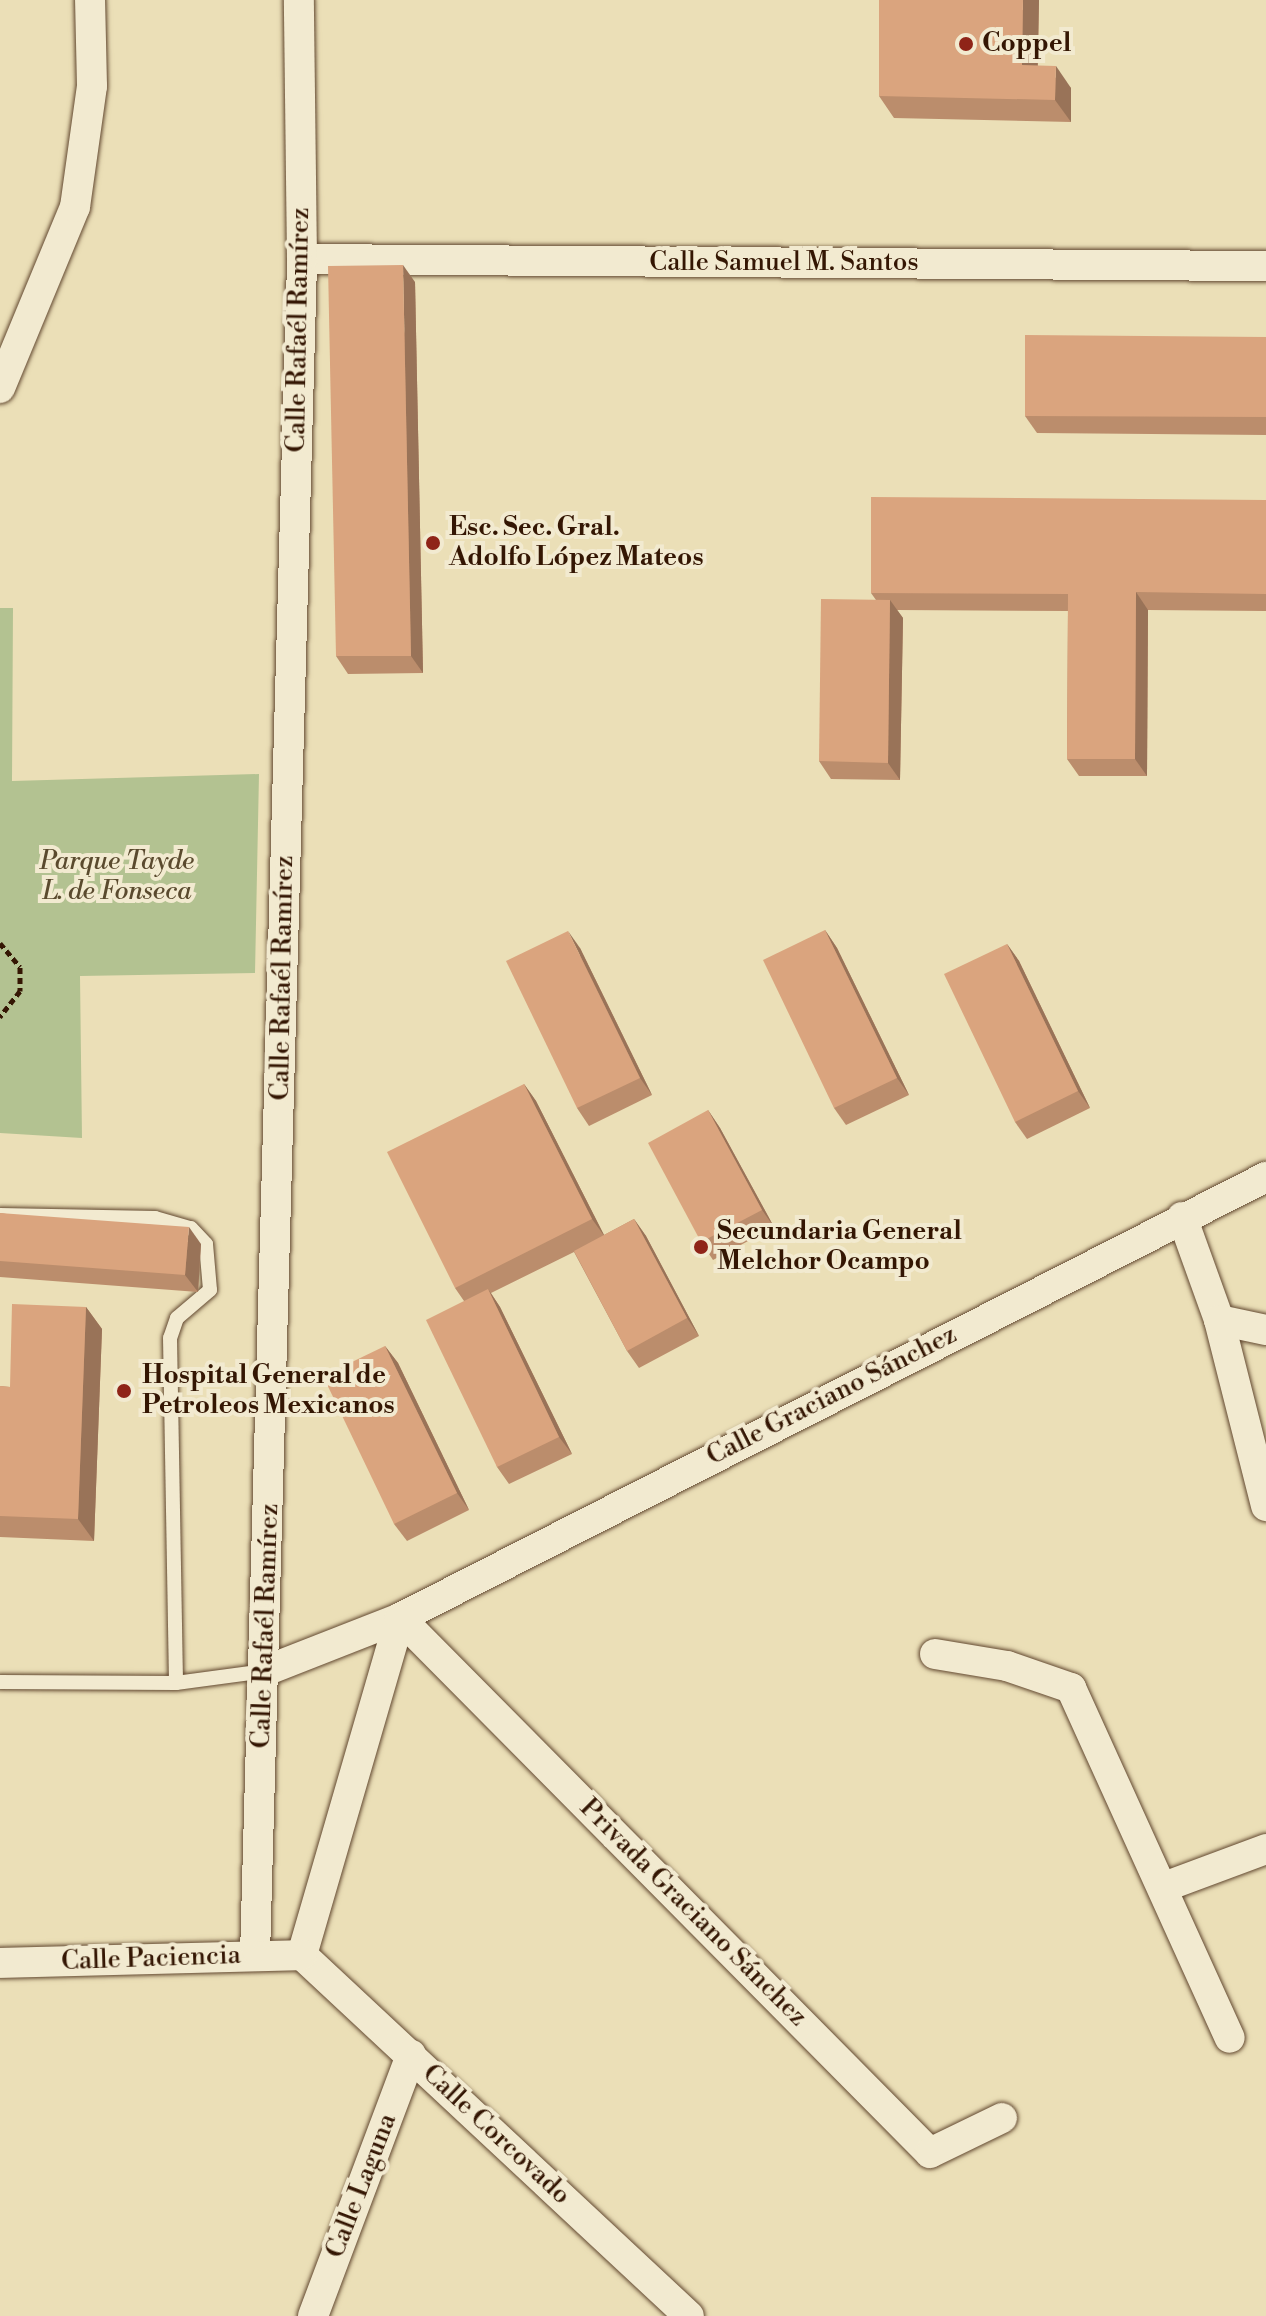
<!DOCTYPE html>
<meta charset="utf-8">
<style>
body{margin:0}
#map{position:relative;width:1266px;height:2316px;overflow:hidden;background:#ebdfb7;font-family:"Libre Bodoni",serif}
div>[style]{position:absolute}
.green>*{inset:0;background:#b3c291}
.path>*{height:5px;margin-top:-2.5px;transform-origin:0;background:repeating-linear-gradient(90deg,#341603 0 6px,transparent 0 10px)}
.roads{filter:drop-shadow(0 0 2px #624830) drop-shadow(0 0 2px #624830)}
.lane>*{height:14px;margin:-7px;padding:0 7px;transform-origin:7px;border-radius:7px;background:#f2ead0}
.street>*{height:30px;margin:-15px;padding:0 15px;transform-origin:15px;border-radius:15px;background:#f2ead0}
.wall>*{inset:0;background:#bb8d6c}
.shaded-wall>*{inset:0;background:#997358}
.building>*{inset:0;background:#daa47e}
.dots>*{width:22px;height:22px;translate:-50% -50%;box-sizing:border-box;border:4px solid #f2ead0;border-radius:50%}
span{translate:-50% -50%;white-space:nowrap;text-align:center;line-height:1.15;-webkit-text-stroke:8px #f2ead0;paint-order:stroke}
.poi-label{font-size:26px;color:#341603;font-weight:700}
.left{translate:0 -50%;text-align:left}
.street-label{font-size:26px;color:#341603}
.park-label{font-size:26px;color:#5a4a2e;font-style:italic}
</style>
<div id="map">
<div class="green">
<div style="clip-path:polygon(0 608px,13px 608px,12px 781px,259px 774px,255px 973px,80px 976px,82px 1138px,0 1133px)"></div>
</div>
<div class="path">
<div style="left:0;top:943px;width:31px;rotate:50deg"></div>
<div style="left:20px;top:967px;width:24px;rotate:90deg"></div>
<div style="left:20px;top:991px;width:33px;rotate:128deg"></div>
</div>
<div class="roads">
<div class="lane">
<div style="left:0;top:1215px;width:155px;rotate:1.1deg"></div>
<div style="left:155px;top:1218px;width:37px;rotate:16deg"></div>
<div style="left:191px;top:1228px;width:22px;rotate:47deg"></div>
<div style="left:206px;top:1244px;width:46px;rotate:85deg"></div>
<div style="left:210px;top:1290px;width:43px;rotate:139.7deg"></div>
<div style="left:177px;top:1318px;width:21px;rotate:109deg"></div>
<div style="left:170px;top:1338px;width:345px;rotate:89deg"></div>
<div style="left:0;top:1682px;width:176px;rotate:0.3deg"></div>
<div style="left:176px;top:1683px;width:90px;rotate:-7.7deg"></div>
</div>
<div class="street">
<div style="left:302px;top:259px;width:964px;rotate:0.42deg"></div>
<div style="left:0;top:388px;width:196px;rotate:-67.5deg"></div>
<div style="left:75px;top:207px;width:122px;rotate:-82deg"></div>
<div style="left:92px;top:86px;width:86px;rotate:-91.3deg"></div>
<div style="left:1182px;top:1217px;width:109px;rotate:70.2deg"></div>
<div style="left:1219px;top:1320px;width:192px;rotate:75.8deg"></div>
<div style="left:1219px;top:1320px;width:48px;rotate:12deg"></div>
<div style="left:935px;top:1654px;width:73px;rotate:9.5deg"></div>
<div style="left:1007px;top:1666px;width:68px;rotate:19deg"></div>
<div style="left:1071px;top:1688px;width:384px;rotate:65.6deg"></div>
<div style="left:265px;top:1671px;width:145px;rotate:-21.4deg"></div>
<div style="left:400px;top:1618px;width:972px;rotate:-26.99deg"></div>
<div style="left:1164px;top:1887px;width:109px;rotate:-20.4deg"></div>
<div style="left:302px;top:1955px;width:351px;rotate:-73.8deg"></div>
<div style="left:400px;top:1618px;width:753px;rotate:45.27deg"></div>
<div style="left:930px;top:2153px;width:80px;rotate:-25.9deg"></div>
<div style="left:302px;top:1955px;width:529px;rotate:43.01deg"></div>
<div style="left:255px;top:1956px;width:1698px;rotate:-88.41deg"></div>
<div style="left:302px;top:259px;width:259px;rotate:-90.7deg"></div>
<div style="left:0;top:1963px;width:302px;rotate:-1.5deg"></div>
<div style="left:313px;top:2316px;width:279px;rotate:-69.4deg"></div>
</div>
</div>
<div class="wall">
<div style="clip-path:polygon(1039px 0,1038px 66px,1071px 88px,1071px 122px,894px 118px,879px 96px)"></div>
<div style="clip-path:polygon(415px 282px,423px 673px,348px 674px,336px 656px)"></div>
<div style="clip-path:polygon(1266px 337px,1266px 435px,1037px 433px,1025px 416px)"></div>
<div style="clip-path:polygon(1266px 500px,1266px 611px,1148px 610px,1147px 776px,1079px 776px,1067px 759px,1068px 611px,897px 610px,903px 618px,900px 780px,831px 779px,819px 761px,876px 600px,871px 593px)"></div>
<div style="clip-path:polygon(825px 930px,837px 948px,909px 1095px,846px 1125px,834px 1108px)"></div>
<div style="clip-path:polygon(1007px 944px,1019px 961px,1090px 1108px,1027px 1139px,1015px 1122px)"></div>
<div style="clip-path:polygon(580px 948px,652px 1095px,589px 1126px,577px 1108px)"></div>
<div style="clip-path:polygon(524px 1084px,536px 1101px,604px 1235px,634px 1219px,646px 1236px,699px 1336px,639px 1368px,627px 1351px,574px 1252px,491px 1293px,500px 1307px,572px 1454px,509px 1484px,497px 1467px,464px 1301px,455px 1288px)"></div>
<div style="clip-path:polygon(708px 1110px,720px 1128px,774px 1227px,713px 1260px,701px 1242px)"></div>
<div style="clip-path:polygon(0 1213px,201px 1244px,198px 1292px,0 1277px)"></div>
<div style="clip-path:polygon(86px 1307px,102px 1329px,94px 1541px,0 1537px,0 1386px,10px 1387px)"></div>
<div style="clip-path:polygon(385px 1346px,398px 1363px,469px 1510px,407px 1541px,394px 1524px)"></div>
</div>
<div class="shaded-wall">
<div style="clip-path:polygon(1023px 0,1039px 0,1037px 87px,1022px 65px)"></div>
<div style="clip-path:polygon(1056px 66px,1071px 88px,1071px 122px,1055px 100px)"></div>
<div style="clip-path:polygon(403px 265px,415px 282px,423px 673px,411px 656px)"></div>
<div style="clip-path:polygon(1136px 592px,1148px 610px,1147px 776px,1135px 759px)"></div>
<div style="clip-path:polygon(890px 600px,903px 618px,900px 780px,888px 763px)"></div>
<div style="clip-path:polygon(825px 930px,837px 948px,909px 1095px,897px 1078px)"></div>
<div style="clip-path:polygon(568px 931px,580px 948px,652px 1095px,640px 1078px)"></div>
<div style="clip-path:polygon(1007px 944px,1019px 961px,1090px 1108px,1078px 1091px)"></div>
<div style="clip-path:polygon(524px 1084px,536px 1101px,605px 1237px,592px 1219px)"></div>
<div style="clip-path:polygon(708px 1110px,720px 1128px,774px 1227px,762px 1210px)"></div>
<div style="clip-path:polygon(634px 1219px,646px 1236px,699px 1336px,687px 1318px)"></div>
<div style="clip-path:polygon(189px 1227px,201px 1244px,198px 1292px,185px 1275px)"></div>
<div style="clip-path:polygon(488px 1289px,500px 1307px,572px 1454px,559px 1437px)"></div>
<div style="clip-path:polygon(86px 1307px,102px 1329px,94px 1541px,78px 1519px)"></div>
<div style="clip-path:polygon(385px 1346px,398px 1363px,469px 1510px,457px 1493px)"></div>
</div>
<div class="building">
<div style="clip-path:polygon(879px 0,1023px 0,1022px 65px,1056px 66px,1055px 100px,879px 96px)"></div>
<div style="clip-path:polygon(403px 265px,411px 656px,336px 656px,328px 266px)"></div>
<div style="clip-path:polygon(1025px 335px,1266px 337px,1266px 417px,1025px 416px)"></div>
<div style="clip-path:polygon(871px 497px,1266px 500px,1266px 594px,1136px 592px,1135px 759px,1067px 759px,1068px 594px,871px 593px)"></div>
<div style="clip-path:polygon(821px 599px,890px 600px,888px 763px,819px 761px)"></div>
<div style="clip-path:polygon(825px 930px,897px 1078px,834px 1108px,763px 960px)"></div>
<div style="clip-path:polygon(568px 931px,640px 1078px,577px 1108px,506px 961px)"></div>
<div style="clip-path:polygon(1007px 944px,1078px 1091px,1015px 1122px,944px 974px)"></div>
<div style="clip-path:polygon(524px 1084px,592px 1219px,455px 1288px,387px 1152px)"></div>
<div style="clip-path:polygon(708px 1110px,762px 1210px,701px 1242px,648px 1143px)"></div>
<div style="clip-path:polygon(0 1213px,189px 1227px,185px 1275px,0 1261px)"></div>
<div style="clip-path:polygon(634px 1219px,687px 1318px,627px 1351px,574px 1251px)"></div>
<div style="clip-path:polygon(488px 1289px,559px 1437px,497px 1467px,426px 1320px)"></div>
<div style="clip-path:polygon(12px 1304px,86px 1307px,78px 1519px,0 1516px,0 1386px,10px 1387px)"></div>
<div style="clip-path:polygon(385px 1346px,457px 1493px,394px 1524px,323px 1376px)"></div>
</div>
<div class="dots">
<div style="left:966px;top:44px;background:#8f2418"></div>
<div style="left:433px;top:543px;background:#8f2418"></div>
<div style="left:701px;top:1247px;background:#8f2418"></div>
<div style="left:124px;top:1391px;background:#8f2418"></div>
</div>
<div class="poi-label">
<span class="left" style="left:982px;top:44px">Coppel</span>
<span class="left" style="left:449px;top:543px">Esc. Sec. Gral.<br>Adolfo López Mateos</span>
<span class="left" style="left:717px;top:1247px">Secundaria General<br>Melchor Ocampo</span>
<span class="left" style="left:142px;top:1391px">Hospital General de<br>Petroleos Mexicanos</span>
</div>
<div class="street-label">
<span style="left:784px;top:263px">Calle Samuel M. Santos</span>
<span style="left:299px;top:330px;rotate:-89deg">Calle Rafaél Ramírez</span>
<span style="left:283px;top:978px;rotate:-89deg">Calle Rafaél Ramírez</span>
<span style="left:832px;top:1396px;rotate:-27deg">Calle Graciano Sánchez</span>
<span style="left:266px;top:1626px;rotate:-88deg">Calle Rafaél Ramírez</span>
<span style="left:693px;top:1913px;rotate:45deg">Privada Graciano Sánchez</span>
<span style="left:151px;top:1959px;rotate:-2deg">Calle Paciencia</span>
<span style="left:496px;top:2135px;rotate:43deg">Calle Corcovado</span>
<span style="left:362px;top:2186px;rotate:-69deg">Calle Laguna</span>
</div>
<div class="park-label">
<span style="left:117px;top:877px">Parque Tayde<br>L. de Fonseca</span>
</div>
</div>
